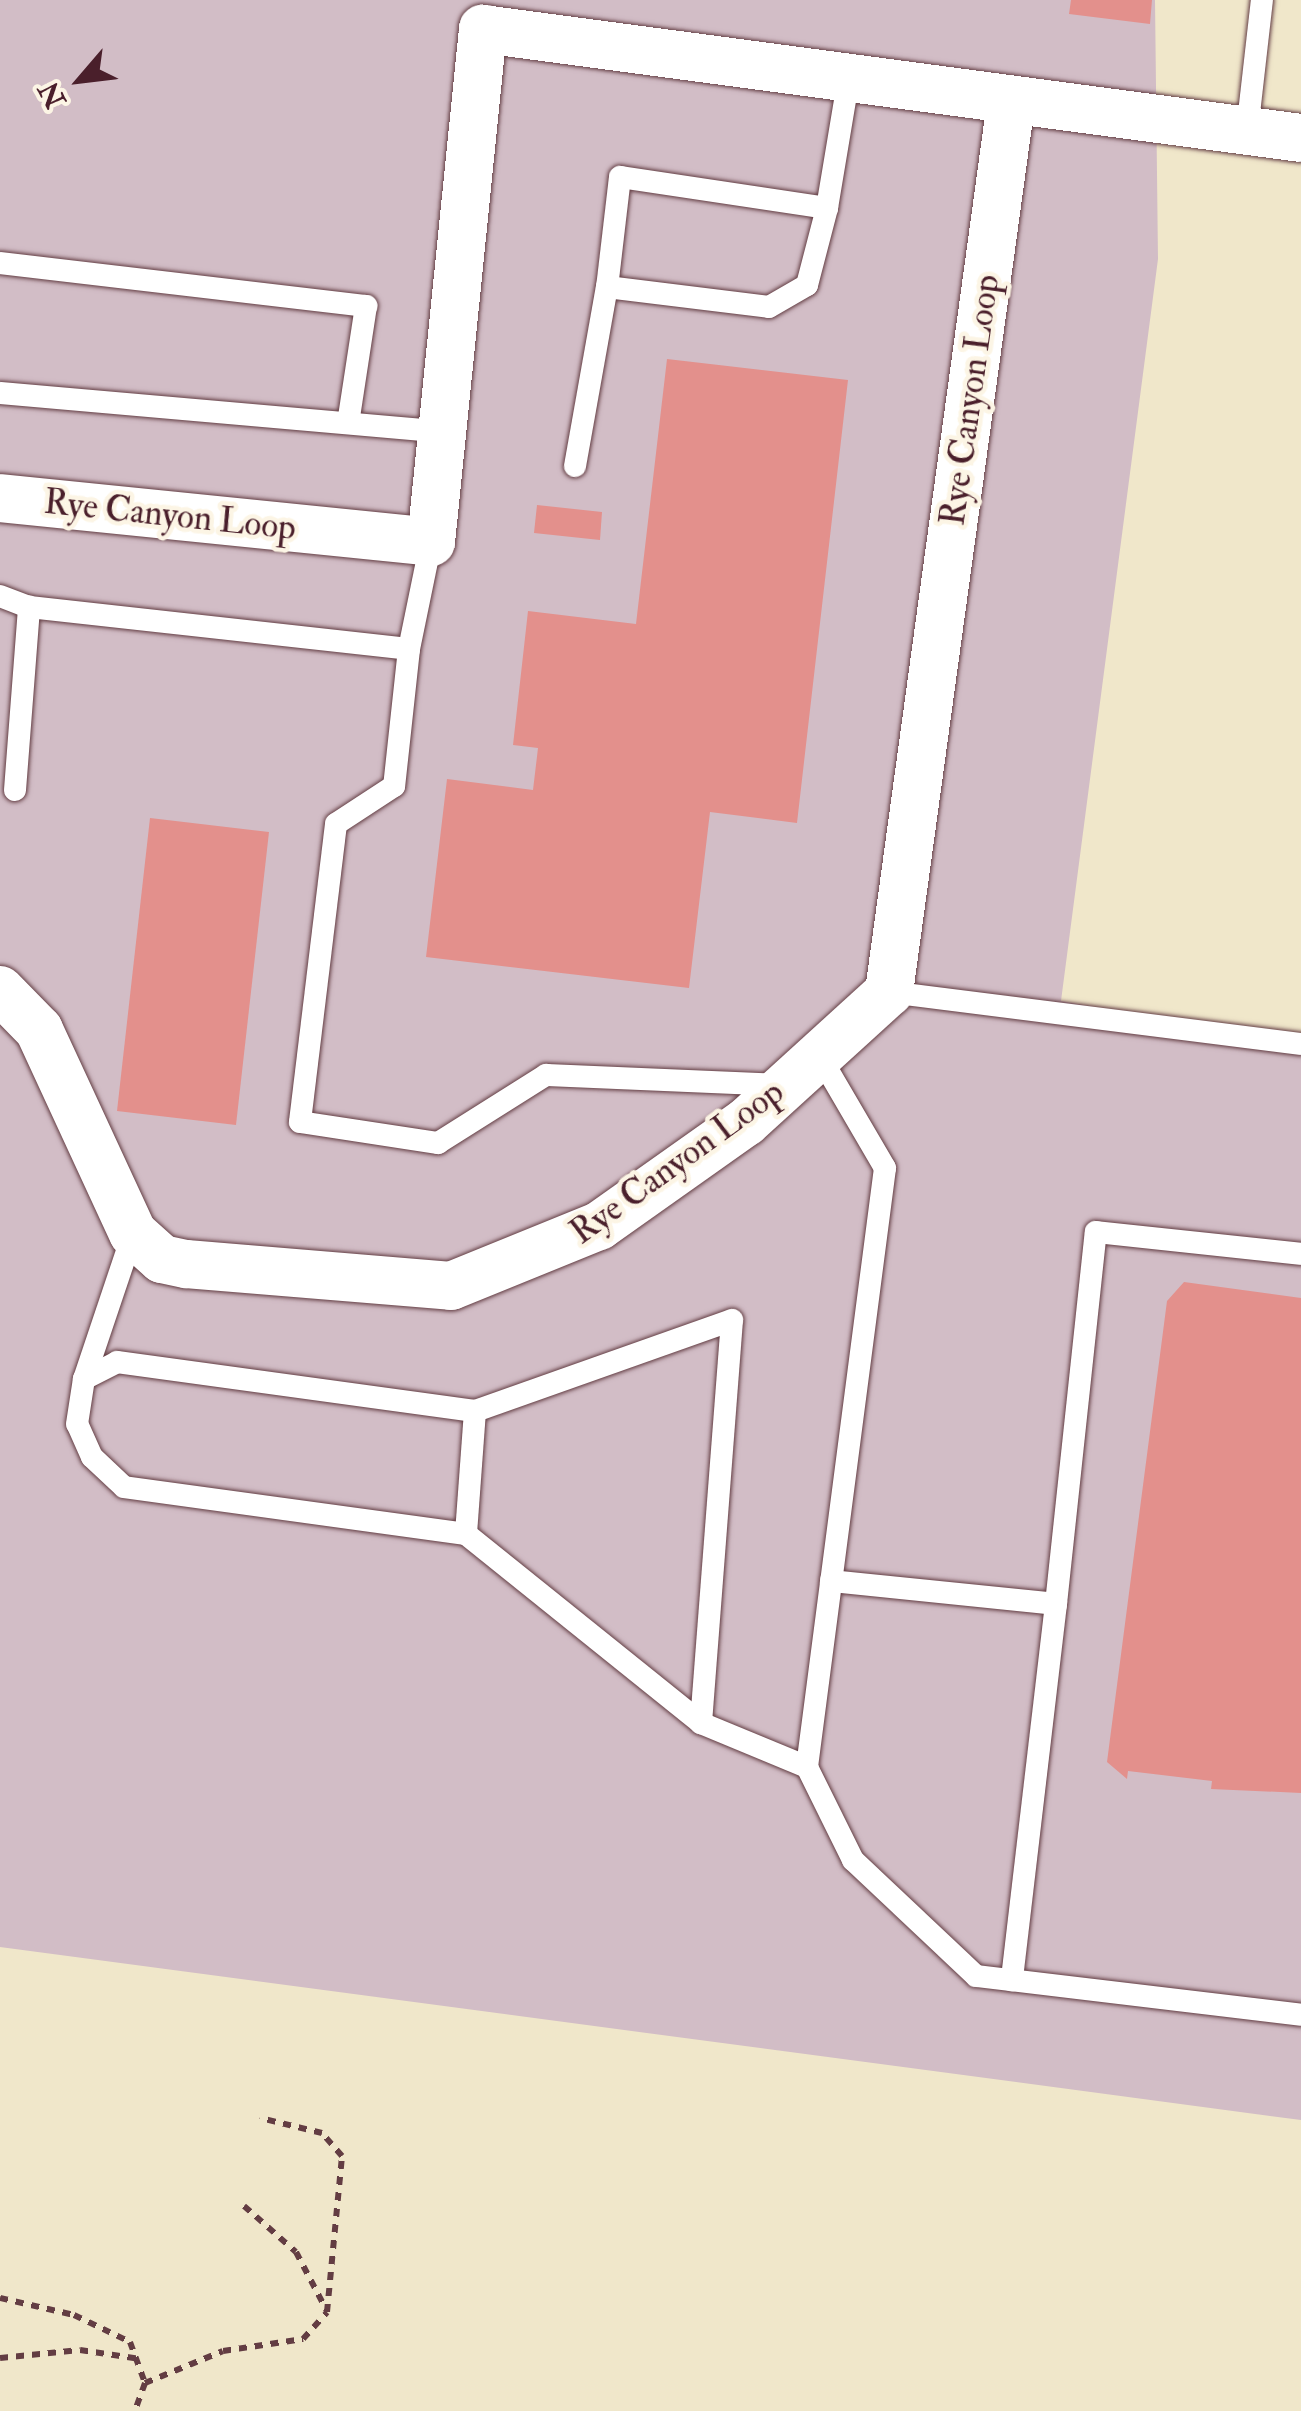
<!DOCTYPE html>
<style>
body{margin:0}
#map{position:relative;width:1301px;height:2411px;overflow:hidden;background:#f0e7ca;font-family:"IM FELL Double Pica",serif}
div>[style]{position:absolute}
.industrial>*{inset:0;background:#d2bdc6}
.building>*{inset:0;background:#e3908c}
.path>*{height:6px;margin-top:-3px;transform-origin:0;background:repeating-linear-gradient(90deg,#633d43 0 8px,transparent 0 16px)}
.roads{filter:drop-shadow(0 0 2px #633d43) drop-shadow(0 0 2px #633d43)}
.service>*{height:22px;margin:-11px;padding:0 11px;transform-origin:11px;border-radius:11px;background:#fff}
.minor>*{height:48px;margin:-24px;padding:0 24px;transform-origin:24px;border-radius:24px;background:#fff}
span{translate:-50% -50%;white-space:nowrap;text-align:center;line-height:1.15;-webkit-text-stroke:9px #fcf5e5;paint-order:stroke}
.street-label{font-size:35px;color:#4a1f2b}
.north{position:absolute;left:30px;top:30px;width:100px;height:100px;-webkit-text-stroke:8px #fcf5e5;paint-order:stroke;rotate:242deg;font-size:28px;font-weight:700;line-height:40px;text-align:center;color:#4a1f2b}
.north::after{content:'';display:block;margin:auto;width:35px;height:45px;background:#4a1f2b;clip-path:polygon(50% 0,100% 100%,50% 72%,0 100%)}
</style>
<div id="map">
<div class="industrial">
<div style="clip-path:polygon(0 0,1155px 0,1158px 259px,1061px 1001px,1301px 1044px,1301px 2120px,0 1947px)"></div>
</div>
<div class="building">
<div style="clip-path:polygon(1071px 0,1152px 0,1150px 24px,1069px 14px)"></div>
<div style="clip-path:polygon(667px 359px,848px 380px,797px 823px,710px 812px,689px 988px,426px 957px,447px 779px,533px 790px,538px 748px,513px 745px,528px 611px,636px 624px)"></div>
<div style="clip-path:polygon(537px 505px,602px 512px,600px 540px,534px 533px)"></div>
<div style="clip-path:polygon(150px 818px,269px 832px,236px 1125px,117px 1111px)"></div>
<div style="clip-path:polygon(1184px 1282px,1301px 1298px,1301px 1793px,1211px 1789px,1212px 1781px,1128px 1771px,1127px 1779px,1107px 1762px,1167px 1301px)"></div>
</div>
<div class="path">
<div style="left:244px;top:2206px;width:69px;rotate:41.5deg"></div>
<div style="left:296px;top:2252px;width:67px;rotate:62.3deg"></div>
<div style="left:0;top:2298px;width:76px;rotate:12.9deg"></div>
<div style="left:74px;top:2315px;width:62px;rotate:25.7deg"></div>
<div style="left:130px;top:2342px;width:44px;rotate:69.9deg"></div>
<div style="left:145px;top:2383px;width:30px;rotate:110deg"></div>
<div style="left:0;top:2358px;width:80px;rotate:-5.7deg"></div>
<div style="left:80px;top:2350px;width:61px;rotate:8.5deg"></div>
<div style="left:145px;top:2383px;width:84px;rotate:-22.3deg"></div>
<div style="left:223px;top:2351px;width:81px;rotate:-8.5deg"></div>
<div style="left:303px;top:2339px;width:36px;rotate:-48deg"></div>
<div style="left:327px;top:2312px;width:157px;rotate:-84.5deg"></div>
<div style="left:342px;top:2156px;width:30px;rotate:-131deg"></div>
<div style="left:322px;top:2133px;width:64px;rotate:-166.4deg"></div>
</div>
<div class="roads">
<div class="service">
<div style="left:1247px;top:131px;width:132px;rotate:-83.5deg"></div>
<div style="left:827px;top:208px;width:209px;rotate:-171.5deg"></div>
<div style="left:620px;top:177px;width:111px;rotate:96.7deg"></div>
<div style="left:607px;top:287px;width:163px;rotate:7deg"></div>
<div style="left:769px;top:307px;width:44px;rotate:-30.1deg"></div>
<div style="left:807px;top:285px;width:80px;rotate:-75.4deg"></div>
<div style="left:827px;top:208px;width:128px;rotate:-80.5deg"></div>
<div style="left:0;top:263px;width:369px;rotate:6.7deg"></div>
<div style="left:366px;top:306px;width:118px;rotate:98.7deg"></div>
<div style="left:0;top:393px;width:445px;rotate:5deg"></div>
<div style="left:575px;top:466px;width:182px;rotate:-79.9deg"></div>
<div style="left:0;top:596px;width:31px;rotate:21deg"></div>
<div style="left:409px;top:649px;width:109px;rotate:-78.4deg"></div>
<div style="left:15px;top:790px;width:184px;rotate:-85.6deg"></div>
<div style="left:29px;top:607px;width:382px;rotate:6.3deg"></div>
<div style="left:409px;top:649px;width:138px;rotate:96.2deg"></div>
<div style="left:394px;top:786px;width:69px;rotate:146.8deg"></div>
<div style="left:336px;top:824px;width:300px;rotate:96.9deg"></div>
<div style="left:300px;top:1122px;width:140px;rotate:8.7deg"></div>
<div style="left:438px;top:1143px;width:128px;rotate:-32.2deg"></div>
<div style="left:546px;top:1075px;width:237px;rotate:2.4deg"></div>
<div style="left:889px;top:992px;width:415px;rotate:7.2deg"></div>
<div style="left:819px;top:1055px;width:131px;rotate:59.7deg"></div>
<div style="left:885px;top:1168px;width:604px;rotate:97.42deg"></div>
<div style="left:807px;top:1767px;width:104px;rotate:63.7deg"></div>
<div style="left:853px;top:1860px;width:169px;rotate:43.3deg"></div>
<div style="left:976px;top:1976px;width:327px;rotate:6.8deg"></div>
<div style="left:84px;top:1379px;width:154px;rotate:-71.4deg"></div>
<div style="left:466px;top:1534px;width:345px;rotate:-172.2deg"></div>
<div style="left:124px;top:1487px;width:44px;rotate:-136.8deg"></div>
<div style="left:92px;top:1457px;width:36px;rotate:-114deg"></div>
<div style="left:77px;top:1424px;width:46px;rotate:-81.2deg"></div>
<div style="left:84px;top:1379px;width:37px;rotate:-27deg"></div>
<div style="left:117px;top:1362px;width:361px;rotate:7.8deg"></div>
<div style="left:831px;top:1581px;width:226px;rotate:5.8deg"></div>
<div style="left:1056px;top:1604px;width:379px;rotate:96.7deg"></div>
<div style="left:1056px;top:1604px;width:374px;rotate:-83.9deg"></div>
<div style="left:1096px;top:1232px;width:206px;rotate:6.1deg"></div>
<div style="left:701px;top:1723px;width:404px;rotate:-85.6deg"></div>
<div style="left:732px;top:1320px;width:273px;rotate:160.5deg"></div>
<div style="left:475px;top:1411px;width:123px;rotate:94.2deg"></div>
<div style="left:466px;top:1534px;width:302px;rotate:38.8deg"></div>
<div style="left:701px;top:1723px;width:115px;rotate:22.5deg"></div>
</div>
<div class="minor">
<div style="left:0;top:498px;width:433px;rotate:5.8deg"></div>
<div style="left:431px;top:542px;width:516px;rotate:-84.21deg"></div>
<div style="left:483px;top:29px;width:825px;rotate:7.59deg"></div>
<div style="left:0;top:990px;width:56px;rotate:45.7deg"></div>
<div style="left:39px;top:1030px;width:224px;rotate:65.2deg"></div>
<div style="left:133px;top:1233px;width:39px;rotate:42deg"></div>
<div style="left:162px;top:1259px;width:25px;rotate:12deg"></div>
<div style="left:186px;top:1264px;width:266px;rotate:4.7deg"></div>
<div style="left:451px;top:1286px;width:160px;rotate:-22.1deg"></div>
<div style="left:599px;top:1226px;width:180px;rotate:-35.3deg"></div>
<div style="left:746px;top:1122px;width:193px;rotate:-42.3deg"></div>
<div style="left:889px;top:992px;width:898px;rotate:-82.19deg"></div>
</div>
</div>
<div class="street-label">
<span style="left:970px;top:400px;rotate:-82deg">Rye Canyon Loop</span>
<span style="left:170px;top:515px;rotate:6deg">Rye Canyon Loop</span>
<span style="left:677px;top:1162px;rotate:-36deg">Rye Canyon Loop</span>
</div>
<div class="north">N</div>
</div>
